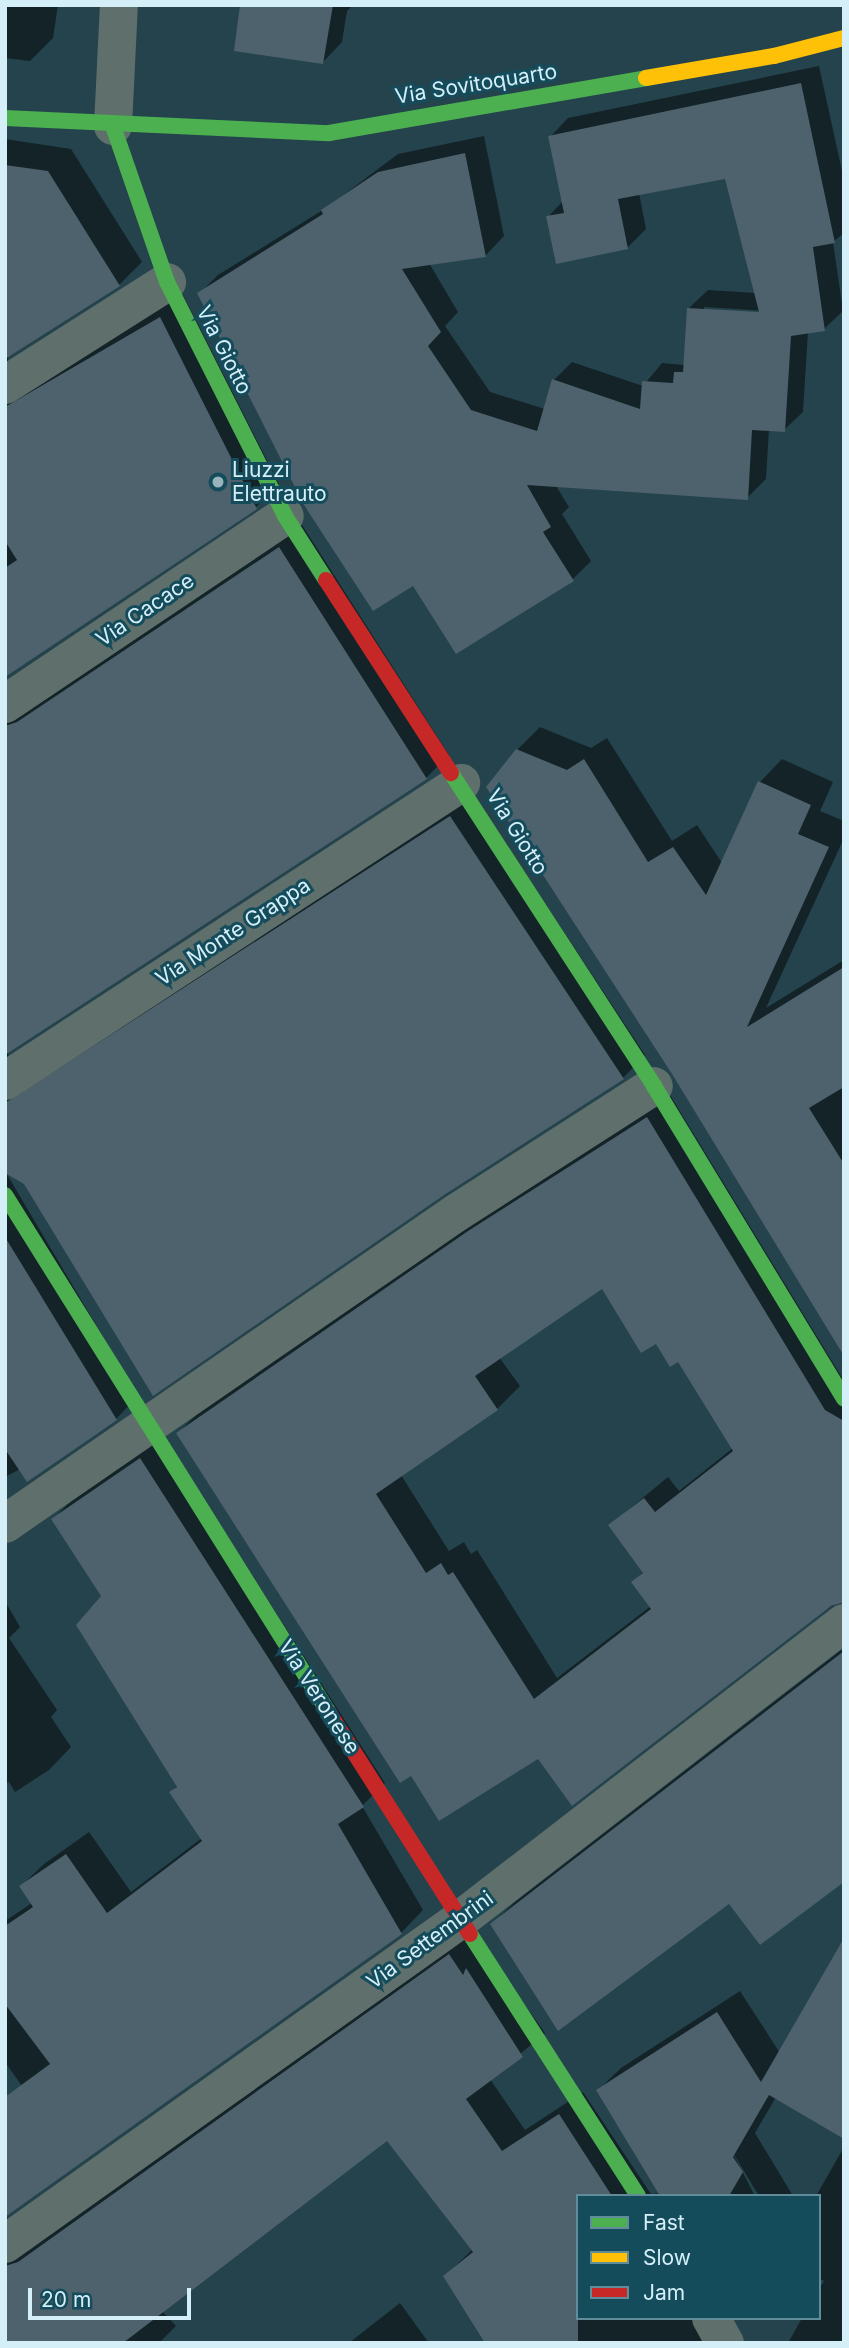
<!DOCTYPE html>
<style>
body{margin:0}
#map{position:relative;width:849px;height:2348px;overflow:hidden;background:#24434c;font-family:Inter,sans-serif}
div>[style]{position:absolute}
.shadow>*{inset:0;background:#0007}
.building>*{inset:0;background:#4d626c}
.street>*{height:38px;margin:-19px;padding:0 19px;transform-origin:19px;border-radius:19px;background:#5f6f6b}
.fast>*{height:16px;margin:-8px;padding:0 8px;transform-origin:8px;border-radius:8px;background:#4caf50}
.slow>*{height:16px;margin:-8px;padding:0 8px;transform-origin:8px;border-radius:8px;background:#ffc107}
.jam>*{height:16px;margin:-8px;padding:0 8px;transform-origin:8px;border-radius:8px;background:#c62828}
.dots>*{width:19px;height:19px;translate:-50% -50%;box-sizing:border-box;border:4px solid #144c5c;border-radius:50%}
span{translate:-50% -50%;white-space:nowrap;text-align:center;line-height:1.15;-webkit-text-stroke:6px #144c5c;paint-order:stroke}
.street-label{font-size:21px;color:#d5eff9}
.poi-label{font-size:21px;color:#d5eff9}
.left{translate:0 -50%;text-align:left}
.frame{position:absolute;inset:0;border:7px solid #d5eff9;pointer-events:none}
.legend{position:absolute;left:576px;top:2194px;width:245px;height:126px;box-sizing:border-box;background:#144c5c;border:2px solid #618d9b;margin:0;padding:9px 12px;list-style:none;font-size:21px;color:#d5eff9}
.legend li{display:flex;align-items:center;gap:14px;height:35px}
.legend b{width:35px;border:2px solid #618d9b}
.scale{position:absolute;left:28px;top:2288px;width:163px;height:32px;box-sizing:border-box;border:4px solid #d5eff9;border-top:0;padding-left:9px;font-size:21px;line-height:24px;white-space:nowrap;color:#d5eff9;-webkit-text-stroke:5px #144c5c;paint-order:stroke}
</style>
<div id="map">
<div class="shadow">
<div style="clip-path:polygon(5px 5px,58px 5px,53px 38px,30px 61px,5px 58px)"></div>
<div style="clip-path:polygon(242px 5px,353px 5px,347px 11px,342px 42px,323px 62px)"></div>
<div style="clip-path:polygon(evenodd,819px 66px,844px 180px,844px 233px,833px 242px,843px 311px,824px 329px,808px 332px,803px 412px,784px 430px,769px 429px,766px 479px,747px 498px,556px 486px,569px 507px,562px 514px,591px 561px,572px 580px,413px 583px,199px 294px,218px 275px,326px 208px,398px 154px,484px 136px,504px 236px,486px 255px,429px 263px,458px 312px,445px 326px,490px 392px,545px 409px,554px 380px,572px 362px,643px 386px,662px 363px,684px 365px,689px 308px,708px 290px,756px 293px,726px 177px,639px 193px,646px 229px,627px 248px,548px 217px,563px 201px,550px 137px,568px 118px,819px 66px,704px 307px,768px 311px,768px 314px,704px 310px,704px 307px)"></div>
<div style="clip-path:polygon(5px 139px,71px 149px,142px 262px,119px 285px,8px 355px,8px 373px,41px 382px,183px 295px,279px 484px,256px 507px,5px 650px)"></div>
<div style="clip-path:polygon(302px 525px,449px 755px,426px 778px,8px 1051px,9px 1069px,474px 795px,645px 1055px,623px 1078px,25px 1182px,5px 1171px,138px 1396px,116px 1419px,5px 1477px,5px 710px)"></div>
<div style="clip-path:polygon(540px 727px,591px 748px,607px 738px,672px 841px,697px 825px,722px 863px,760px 782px,782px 759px,833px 782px,820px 811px,844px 821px,844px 838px,766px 1008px,844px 960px,844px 1353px,517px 750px)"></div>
<div style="clip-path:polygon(evenodd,670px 1095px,844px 1381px,844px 1600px,538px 1757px,411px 1774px,178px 1433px,201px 1410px,493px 1209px,670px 1095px,602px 1286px,679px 1359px,733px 1448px,679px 1491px,668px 1477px,610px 1525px,644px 1571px,634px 1582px,651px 1606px,557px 1678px,477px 1550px,471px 1554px,464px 1542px,449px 1551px,401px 1475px,497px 1409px,520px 1386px,499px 1357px,602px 1286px)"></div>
<div style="clip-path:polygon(163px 1436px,385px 1783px,362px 1806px,423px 1910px,401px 1933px,77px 2164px,5px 2062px,5px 1921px,32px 1903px,21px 1886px,44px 1864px,89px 1832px,131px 1892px,202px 1838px,171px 1792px,178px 1785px,103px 1597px,53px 1519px,75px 1497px)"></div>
<div style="clip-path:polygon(5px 1601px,20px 1627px,9px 1638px,57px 1710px,51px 1717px,71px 1747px,49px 1770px,15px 1792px,9px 1782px,5px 1785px)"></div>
<div style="clip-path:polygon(844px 1648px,844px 1880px,729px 1902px,492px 1924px,515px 1902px)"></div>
<div style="clip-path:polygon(473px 1933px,545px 2033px,490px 2079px,525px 2130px,583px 2092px,651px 2194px,661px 2193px,598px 2090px,621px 2068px,740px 1991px,780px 2053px,776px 2097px,755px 2133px,793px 2196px,759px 2196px,730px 2148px,755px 2196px,578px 2196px,578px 2318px,716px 2318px,731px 2343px,511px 2343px,445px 2276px,473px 2249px,388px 2139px,162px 2311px,176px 2326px,159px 2343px,5px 2343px,5px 2115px,33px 2195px,7px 2215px,10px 2235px)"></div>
<div style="clip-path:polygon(844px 2147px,844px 2343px,788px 2343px,802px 2318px,819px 2318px,819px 2289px,824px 2281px,819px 2278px,816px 2196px)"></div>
<div style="clip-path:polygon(400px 2303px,429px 2343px,349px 2343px,350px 2342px)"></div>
</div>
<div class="building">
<div style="clip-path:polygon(240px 5px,333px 5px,323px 64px,234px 51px)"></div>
<div style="clip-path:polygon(801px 83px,835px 243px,813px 247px,825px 331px,791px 336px,785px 432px,752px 430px,748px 500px,527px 485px,551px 527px,543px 532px,574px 581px,456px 654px,413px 586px,373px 611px,304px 505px,197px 293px,323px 214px,321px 210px,378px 172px,465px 153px,486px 257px,402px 269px,441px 332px,428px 346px,471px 410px,537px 431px,552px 379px,640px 409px,642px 381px,673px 383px,674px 372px,683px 372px,687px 308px,759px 312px,725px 179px,618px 199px,628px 249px,556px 264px,546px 216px,564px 213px,548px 136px)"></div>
<div style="clip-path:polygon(5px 165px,48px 171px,120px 286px,5px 359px)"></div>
<div style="clip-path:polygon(160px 317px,257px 509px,5px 677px,5px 568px,17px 560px,5px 541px,5px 407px)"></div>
<div style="clip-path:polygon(279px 547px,427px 779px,5px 1055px,5px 726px,17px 722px)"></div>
<div style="clip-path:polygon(516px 749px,567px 770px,584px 759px,648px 862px,673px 847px,706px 895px,758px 781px,811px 805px,798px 834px,829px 847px,747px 1027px,844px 967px,844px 1087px,809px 1108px,844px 1164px,844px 1356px,672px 1074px,486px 787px)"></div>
<div style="clip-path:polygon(450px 816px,624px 1079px,444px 1195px,153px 1396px,24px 1184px,5px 1173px,5px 1103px)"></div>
<div style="clip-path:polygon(evenodd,647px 1117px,825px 1410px,844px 1421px,844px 1602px,831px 1606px,572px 1806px,538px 1759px,439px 1821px,411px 1776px,400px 1783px,176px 1433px,468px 1231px,647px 1117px,602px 1289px,641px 1353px,656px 1344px,670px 1367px,678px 1362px,733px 1451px,655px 1512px,644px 1498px,608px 1525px,643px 1573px,631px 1582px,651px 1609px,534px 1699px,453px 1572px,448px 1575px,441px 1563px,426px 1573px,376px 1494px,498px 1410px,475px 1376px,602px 1289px)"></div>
<div style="clip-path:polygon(5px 1237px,117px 1420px,27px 1482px,5px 1449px)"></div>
<div style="clip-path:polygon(140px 1458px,364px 1807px,338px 1824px,402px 1934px,5px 2217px,5px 2097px,50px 2064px,5px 2004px,5px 1926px,33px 1907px,19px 1886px,66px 1854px,107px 1913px,202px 1841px,169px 1792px,177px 1787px,76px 1625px,101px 1596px,51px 1519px)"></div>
<div style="clip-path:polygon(844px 1651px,844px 1882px,760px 1945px,729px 1904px,558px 2031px,490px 1924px)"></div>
<div style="clip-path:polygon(844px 1938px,844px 2139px,769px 2095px,733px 2157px,743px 2172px,729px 2196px,660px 2196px,596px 2090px,717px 2012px,761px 2082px)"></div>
<div style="clip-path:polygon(449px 1954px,463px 1975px,466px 1968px,523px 2057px,466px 2099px,502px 2151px,559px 2114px,612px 2196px,578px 2196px,578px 2343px,485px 2343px,443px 2276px,473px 2252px,387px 2141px,123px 2343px,5px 2343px,5px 2266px,18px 2262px)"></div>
</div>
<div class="street">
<div style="left:113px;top:126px;width:121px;rotate:-87.2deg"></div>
<div style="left:5px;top:385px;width:192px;rotate:-32.4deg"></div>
<div style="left:5px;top:704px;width:337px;rotate:-33.9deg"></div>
<div style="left:5px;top:1081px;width:545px;rotate:-33.16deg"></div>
<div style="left:5px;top:1524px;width:548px;rotate:-34.59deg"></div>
<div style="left:456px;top:1213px;width:235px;rotate:-32.7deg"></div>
<div style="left:5px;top:2244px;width:560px;rotate:-35.48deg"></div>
<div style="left:461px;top:1919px;width:484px;rotate:-37.7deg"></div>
<div style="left:711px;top:2318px;width:29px;rotate:61deg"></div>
</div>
<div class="fast">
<div style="left:5px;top:118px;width:324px;rotate:2.7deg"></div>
<div style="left:329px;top:133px;width:322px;rotate:-9.8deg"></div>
<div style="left:113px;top:126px;width:165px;rotate:70.9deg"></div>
<div style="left:167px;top:282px;width:262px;rotate:63.2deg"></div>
<div style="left:285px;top:516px;width:76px;rotate:57.4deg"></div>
<div style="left:451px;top:773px;width:373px;rotate:57deg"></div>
<div style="left:654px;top:1086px;width:366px;rotate:58.7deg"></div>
<div style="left:5px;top:1195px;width:611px;rotate:57.97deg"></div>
<div style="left:470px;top:1934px;width:311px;rotate:57.3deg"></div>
</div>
<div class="slow">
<div style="left:646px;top:78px;width:130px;rotate:-9.8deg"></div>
<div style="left:774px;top:56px;width:72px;rotate:-14.4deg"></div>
</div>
<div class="jam">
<div style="left:326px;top:580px;width:230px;rotate:57.1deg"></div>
<div style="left:329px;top:1713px;width:262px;rotate:57.5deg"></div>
</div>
<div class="dots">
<div style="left:218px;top:482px;background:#97b3bc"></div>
</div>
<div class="street-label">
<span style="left:476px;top:84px;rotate:-9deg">Via Sovitoquarto</span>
<span style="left:224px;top:350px;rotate:63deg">Via Giotto</span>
<span style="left:145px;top:610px;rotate:-34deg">Via Cacace</span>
<span style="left:517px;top:832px;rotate:58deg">Via Giotto</span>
<span style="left:233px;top:932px;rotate:-33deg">Via Monte Grappa</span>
<span style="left:319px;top:1697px;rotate:57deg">Via Veronese</span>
<span style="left:430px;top:1940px;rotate:-36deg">Via Settembrini</span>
</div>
<div class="poi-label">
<span class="left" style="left:232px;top:482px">Liuzzi<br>Elettrauto</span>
</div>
<div class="frame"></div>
<ul class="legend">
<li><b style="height:9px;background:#4caf50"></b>Fast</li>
<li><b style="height:9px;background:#ffc107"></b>Slow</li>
<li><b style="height:9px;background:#c62828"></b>Jam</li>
</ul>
<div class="scale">20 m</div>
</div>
